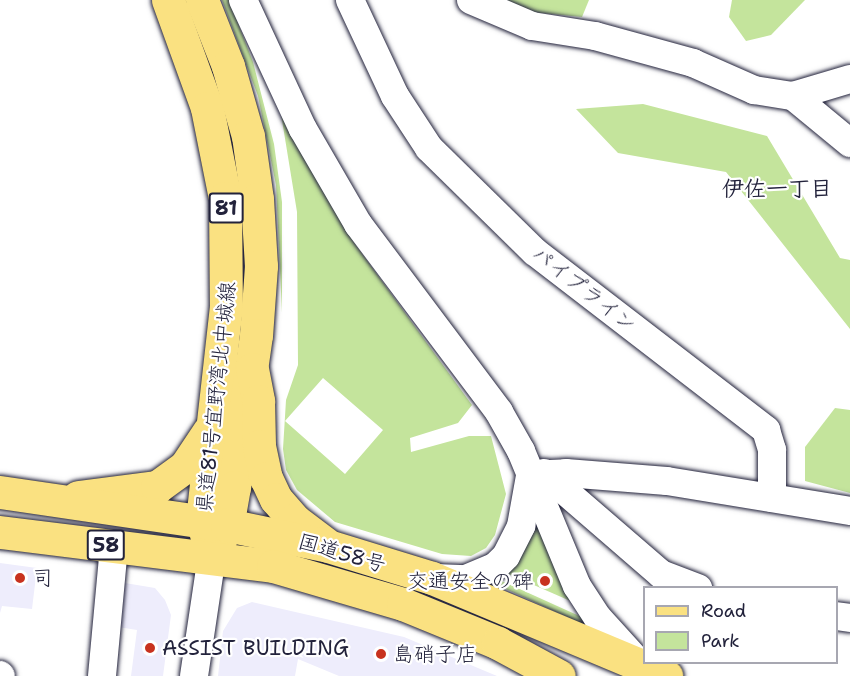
<!DOCTYPE html>
<meta charset="utf-8">
<style>
body{margin:0}
#map{position:relative;width:850px;height:676px;overflow:hidden;background:#fff;font-family:"Shantell Sans","Klee One",sans-serif}
div>[style]{position:absolute}
.built>*{inset:0;background:#eeedfc}
.green>*{inset:0;background:#c4e49c}
.roads{filter:drop-shadow(0 0 2px #22223b) drop-shadow(0 0 2px #22223b)}
.minor>*{height:28px;margin:-14px;padding:0 14px;transform-origin:14px;border-radius:14px;background:#fff}
.major>*{height:33px;margin:-16.5px;padding:0 16.5px;transform-origin:16.5px;border-radius:16.5px;background:#fae181}
.highway>*{height:33px;margin:-16.5px;padding:0 16.5px;transform-origin:16.5px;border-radius:16.5px;background:#fae181}
.dots>*{width:16px;height:16px;translate:-50% -50%;box-sizing:border-box;border:3px solid #fff;border-radius:50%}
span{translate:-50% -50%;white-space:nowrap;text-align:center;line-height:1.15;-webkit-text-stroke:4.5px #fff;paint-order:stroke}
.shield-label span{padding:2px 4px;background:#fff;border:2px solid;border-radius:4px;-webkit-text-stroke-width:0}
.shield-label{font-size:20px;color:#22223b;font-weight:700}
.street-label{font-size:21px;color:#22223b}
.poi-label{font-size:21px;color:#22223b}
.left{translate:0 -50%;text-align:left}
.right{translate:-100% -50%;text-align:right}
.neighbourhood-label{font-size:22px;color:#22223b;font-weight:700}
.legend{position:absolute;left:643px;top:586px;width:195px;height:78px;box-sizing:border-box;background:#fff;border:2px solid #a7a7b1;margin:0;padding:8px 10px;list-style:none;font-size:18px;color:#22223b}
.legend li{display:flex;align-items:center;gap:12px;height:30px}
.legend b{width:30px;border:2px solid #a7a7b1}
</style>
<div id="map">
<div class="built">
<div style="clip-path:polygon(0 563px,37px 568px,32px 609px,2px 606px,0 613px)"></div>
<div style="clip-path:polygon(119px 582px,155px 588px,165px 600px,171px 615px,163px 676px,131px 676px,137px 630px,112px 626px)"></div>
<div style="clip-path:polygon(252px 602px,404px 637px,497px 676px,339px 676px,298px 659px,295px 676px,218px 676px,223px 631px,237px 608px)"></div>
</div>
<div class="green">
<div style="clip-path:polygon(222px 0,229px 0,253px 62px,274px 144px,282px 202px,282px 313px,276px 185px,258px 96px)"></div>
<div style="clip-path:polygon(498px 0,589px 0,582px 17px,530px 12px)"></div>
<div style="clip-path:polygon(732px 0,805px 0,771px 35px,746px 41px,729px 17px)"></div>
<div style="clip-path:polygon(643px 104px,767px 136px,840px 258px,850px 260px,850px 329px,726px 172px,618px 153px,576px 109px)"></div>
<div style="clip-path:polygon(evenodd,281px 114px,355px 244px,472px 405px,458px 423px,410px 438px,411px 452px,469px 436px,491px 436px,506px 494px,495px 535px,486px 548px,471px 556px,442px 554px,335px 522px,297px 490px,286px 470px,283px 449px,286px 400px,298px 365px,297px 212px,281px 114px,323px 378px,383px 430px,345px 474px,285px 421px,323px 378px)"></div>
<div style="clip-path:polygon(835px 408px,850px 410px,850px 493px,805px 481px,805px 447px)"></div>
<div style="clip-path:polygon(535px 521px,575px 603px,504px 572px)"></div>
<div style="clip-path:polygon(493px 577px,586px 619px,587px 626px,488px 581px)"></div>
</div>
<div class="roads">
<div class="minor">
<div style="left:243px;top:0;width:142px;rotate:65.1deg"></div>
<div style="left:303px;top:129px;width:110px;rotate:59.9deg"></div>
<div style="left:358px;top:224px;width:235px;rotate:53.1deg"></div>
<div style="left:499px;top:412px;width:45px;rotate:60.6deg"></div>
<div style="left:521px;top:451px;width:146px;rotate:67.5deg"></div>
<div style="left:577px;top:586px;width:38px;rotate:57deg"></div>
<div style="left:598px;top:618px;width:61px;rotate:47.7deg"></div>
<div style="left:350px;top:0;width:106px;rotate:64.9deg"></div>
<div style="left:395px;top:96px;width:62px;rotate:56.8deg"></div>
<div style="left:429px;top:148px;width:148px;rotate:44.5deg"></div>
<div style="left:535px;top:252px;width:292px;rotate:37.6deg"></div>
<div style="left:766px;top:430px;width:21px;rotate:73deg"></div>
<div style="left:772px;top:450px;width:48px;rotate:90deg"></div>
<div style="left:471px;top:0;width:66px;rotate:23.1deg"></div>
<div style="left:532px;top:26px;width:64px;rotate:9deg"></div>
<div style="left:595px;top:36px;width:102px;rotate:15.4deg"></div>
<div style="left:693px;top:63px;width:67px;rotate:23.9deg"></div>
<div style="left:754px;top:90px;width:39px;rotate:9deg"></div>
<div style="left:793px;top:96px;width:59px;rotate:-16.6deg"></div>
<div style="left:793px;top:96px;width:74px;rotate:39.5deg"></div>
<div style="left:544px;top:473px;width:155px;rotate:40.8deg"></div>
<div style="left:661px;top:574px;width:40px;rotate:21deg"></div>
<div style="left:530px;top:475px;width:36px;rotate:-3deg"></div>
<div style="left:566px;top:473px;width:101px;rotate:4.5deg"></div>
<div style="left:667px;top:481px;width:185px;rotate:9.3deg"></div>
<div style="left:434px;top:578px;width:32px;rotate:2deg"></div>
<div style="left:466px;top:579px;width:33px;rotate:-23deg"></div>
<div style="left:496px;top:566px;width:14px;rotate:-45deg"></div>
<div style="left:506px;top:556px;width:34px;rotate:-63deg"></div>
<div style="left:521px;top:526px;width:51px;rotate:-79.8deg"></div>
<div style="left:836px;top:616px;width:14px;rotate:8deg"></div>
<div style="left:0;top:675px;width:1px;rotate:45deg"></div>
<div style="left:102px;top:676px;width:131px;rotate:-84.7deg"></div>
<div style="left:194px;top:676px;width:121px;rotate:-81.5deg"></div>
</div>
<div class="major">
<div style="left:168px;top:0;width:115px;rotate:70.1deg"></div>
<div style="left:207px;top:108px;width:92px;rotate:78.7deg"></div>
<div style="left:225px;top:198px;width:108px;rotate:89.5deg"></div>
<div style="left:226px;top:306px;width:216px;rotate:96.4deg"></div>
<div style="left:202px;top:521px;width:28px;rotate:73deg"></div>
<div style="left:202px;top:0;width:71px;rotate:68.5deg"></div>
<div style="left:228px;top:66px;width:73px;rotate:74.1deg"></div>
<div style="left:248px;top:136px;width:64px;rotate:81.9deg"></div>
<div style="left:257px;top:199px;width:67px;rotate:86.6deg"></div>
<div style="left:261px;top:266px;width:69px;rotate:94.1deg"></div>
<div style="left:256px;top:335px;width:154px;rotate:98.2deg"></div>
<div style="left:234px;top:487px;width:39px;rotate:100deg"></div>
<div style="left:227px;top:525px;width:34px;rotate:116deg"></div>
<div style="left:78px;top:497px;width:80px;rotate:-7.2deg"></div>
<div style="left:157px;top:487px;width:34px;rotate:-36deg"></div>
<div style="left:185px;top:467px;width:43px;rotate:-56.3deg"></div>
</div>
<div class="highway">
<div style="left:252px;top:369px;width:33px;rotate:79deg"></div>
<div style="left:258px;top:401px;width:45px;rotate:88.7deg"></div>
<div style="left:259px;top:446px;width:33px;rotate:78deg"></div>
<div style="left:266px;top:478px;width:23px;rotate:65deg"></div>
<div style="left:276px;top:499px;width:28px;rotate:49deg"></div>
<div style="left:294px;top:520px;width:39px;rotate:37deg"></div>
<div style="left:0;top:492px;width:229px;rotate:8.3deg"></div>
<div style="left:227px;top:525px;width:103px;rotate:11.7deg"></div>
<div style="left:328px;top:546px;width:109px;rotate:17.1deg"></div>
<div style="left:432px;top:578px;width:254px;rotate:22.7deg"></div>
<div style="left:0;top:532px;width:275px;rotate:7.1deg"></div>
<div style="left:273px;top:566px;width:135px;rotate:16.3deg"></div>
<div style="left:403px;top:604px;width:103px;rotate:22.3deg"></div>
<div style="left:498px;top:643px;width:69px;rotate:28.4deg"></div>
</div>
</div>
<div class="dots">
<div style="left:20px;top:578px;background:#c8321e"></div>
<div style="left:545px;top:581px;background:#c8321e"></div>
<div style="left:150px;top:648px;background:#c8321e"></div>
<div style="left:381px;top:654px;background:#c8321e"></div>
</div>
<div class="shield-label">
<span style="left:226px;top:208px">81</span>
<span style="left:106px;top:545px">58</span>
</div>
<div class="street-label">
<span style="left:584px;top:289px;rotate:38deg">パイプライン</span>
<span style="left:216px;top:397px;rotate:-84deg">県道81号宜野湾北中城線</span>
<span style="left:342px;top:553px;rotate:16deg">国道58号</span>
</div>
<div class="poi-label">
<span class="left" style="left:32px;top:578px">司</span>
<span class="right" style="left:533px;top:581px">交通安全の碑</span>
<span class="left" style="left:162px;top:648px">ASSIST BUILDING</span>
<span class="left" style="left:393px;top:654px">島硝子店</span>
</div>
<div class="neighbourhood-label">
<span style="left:777px;top:189px">伊佐一丁目</span>
</div>
<ul class="legend">
<li><b style="height:8px;background:#fae181"></b>Road</li>
<li><b style="height:16px;background:#c4e49c"></b>Park</li>
</ul>
</div>
